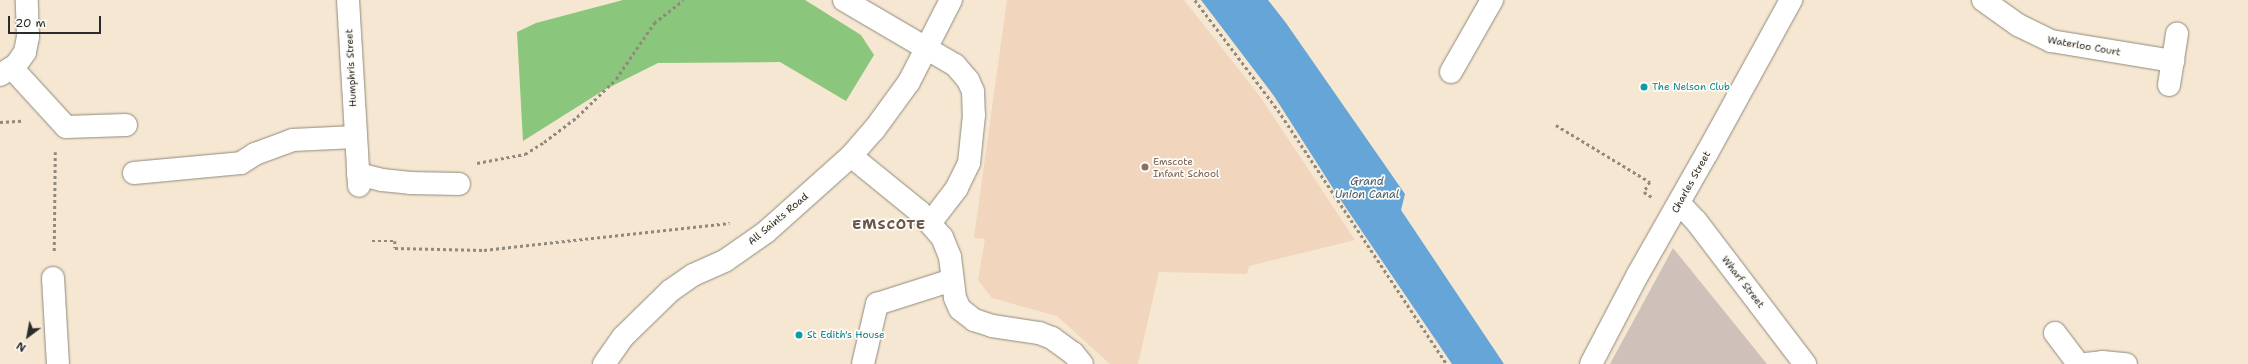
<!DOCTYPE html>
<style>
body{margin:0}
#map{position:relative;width:2248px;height:364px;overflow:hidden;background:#f5e7d1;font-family:"Shantell Sans",sans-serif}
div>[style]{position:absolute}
.built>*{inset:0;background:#f1d5bd}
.industrial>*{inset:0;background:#cec1ba}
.green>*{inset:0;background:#8ac67c}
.water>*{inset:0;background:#66a5d8}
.path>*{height:2.5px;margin-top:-1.25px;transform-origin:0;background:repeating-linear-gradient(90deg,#90897e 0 3px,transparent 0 6px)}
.roads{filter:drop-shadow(0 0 1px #90897e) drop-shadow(0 0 1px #90897e)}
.minor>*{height:22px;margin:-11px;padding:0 11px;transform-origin:11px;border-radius:11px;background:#fff}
.dots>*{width:11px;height:11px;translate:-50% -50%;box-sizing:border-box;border:2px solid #fdfcf7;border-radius:50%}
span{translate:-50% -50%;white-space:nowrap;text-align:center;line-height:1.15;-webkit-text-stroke:3.5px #fdfcf7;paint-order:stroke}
.street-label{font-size:10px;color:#2b2b2b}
.culture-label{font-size:10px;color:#0d838f}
.left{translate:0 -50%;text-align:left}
.education-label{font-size:10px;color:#785e54}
.water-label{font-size:11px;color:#435c70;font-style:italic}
.district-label{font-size:14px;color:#6a564d;font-weight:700;letter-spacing:1px}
.north{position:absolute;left:8px;top:316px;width:40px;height:40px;-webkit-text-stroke:3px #fdfcf7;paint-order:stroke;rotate:212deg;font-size:11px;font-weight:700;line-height:16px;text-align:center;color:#2b2b2b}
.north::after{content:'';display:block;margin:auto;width:14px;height:18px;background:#2b2b2b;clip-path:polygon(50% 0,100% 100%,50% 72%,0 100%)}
.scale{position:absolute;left:8px;top:16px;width:93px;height:18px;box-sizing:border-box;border:2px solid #2b2b2b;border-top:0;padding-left:5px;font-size:12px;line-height:14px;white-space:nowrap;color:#2b2b2b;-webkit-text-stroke:3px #fdfcf7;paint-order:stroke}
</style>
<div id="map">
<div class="built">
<div style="clip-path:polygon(1007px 0,1184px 0,1259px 95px,1355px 240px,1249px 266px,1247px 274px,1159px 272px,1138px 364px,1110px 364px,1057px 316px,992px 298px,978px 280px,985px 239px,974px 238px)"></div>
</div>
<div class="industrial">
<div style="clip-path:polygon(1673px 248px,1767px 364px,1610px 364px)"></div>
</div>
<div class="green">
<div style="clip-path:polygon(623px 0,805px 0,861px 35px,874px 55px,846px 101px,780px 62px,658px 63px,604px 90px,523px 141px,517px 32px,536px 23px)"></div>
</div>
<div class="water">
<div style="clip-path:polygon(1201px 0,1268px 0,1286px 23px,1405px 194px,1401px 210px,1504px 364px,1452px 364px,1338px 196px,1274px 96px)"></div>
</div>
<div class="path">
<div style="left:1195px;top:0;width:138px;rotate:53deg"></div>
<div style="left:1278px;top:110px;width:305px;rotate:56.4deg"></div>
<div style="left:0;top:122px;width:22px;rotate:-3deg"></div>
<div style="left:1556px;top:125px;width:110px;rotate:31.2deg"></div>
<div style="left:1650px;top:182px;width:12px;rotate:121deg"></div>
<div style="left:1644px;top:192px;width:9px;rotate:32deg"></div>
<div style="left:477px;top:163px;width:49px;rotate:-10.6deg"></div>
<div style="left:525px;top:154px;width:22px;rotate:-32deg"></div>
<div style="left:544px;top:142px;width:41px;rotate:-37.1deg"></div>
<div style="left:577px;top:117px;width:54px;rotate:-44.3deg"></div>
<div style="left:616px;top:79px;width:68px;rotate:-55.8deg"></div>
<div style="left:654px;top:23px;width:37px;rotate:-38deg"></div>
<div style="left:372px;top:241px;width:23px"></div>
<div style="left:395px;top:241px;width:7px;rotate:90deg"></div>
<div style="left:395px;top:248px;width:89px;rotate:1.3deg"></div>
<div style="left:484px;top:250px;width:247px;rotate:-6.3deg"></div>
<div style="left:54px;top:251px;width:99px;rotate:-89.4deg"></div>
</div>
<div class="roads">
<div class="minor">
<div style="left:348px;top:0;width:186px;rotate:86.6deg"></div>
<div style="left:844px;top:0;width:129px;rotate:30.4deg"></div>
<div style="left:955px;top:65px;width:20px;rotate:49deg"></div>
<div style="left:968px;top:80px;width:12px;rotate:66deg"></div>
<div style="left:973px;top:91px;width:24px;rotate:88deg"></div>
<div style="left:974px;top:115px;width:48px;rotate:95.9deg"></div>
<div style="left:969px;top:163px;width:28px;rotate:116deg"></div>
<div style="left:957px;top:188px;width:43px;rotate:127.4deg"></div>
<div style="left:1983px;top:0;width:43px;rotate:35.5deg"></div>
<div style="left:2018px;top:25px;width:37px;rotate:26deg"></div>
<div style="left:2051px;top:41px;width:124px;rotate:9.3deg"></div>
<div style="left:12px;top:68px;width:80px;rotate:47.5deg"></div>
<div style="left:66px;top:127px;width:60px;rotate:-1.9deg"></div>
<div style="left:1451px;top:72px;width:83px;rotate:-60.3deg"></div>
<div style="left:0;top:75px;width:19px;rotate:-32deg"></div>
<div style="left:16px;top:65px;width:16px;rotate:-55deg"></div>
<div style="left:25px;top:52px;width:15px;rotate:-79deg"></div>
<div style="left:28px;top:37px;width:37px;rotate:-92deg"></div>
<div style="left:2169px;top:85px;width:52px;rotate:-81.1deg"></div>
<div style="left:851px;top:156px;width:89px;rotate:39.1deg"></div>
<div style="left:920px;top:212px;width:33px;rotate:49deg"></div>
<div style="left:942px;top:237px;width:22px;rotate:68deg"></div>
<div style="left:950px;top:257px;width:41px;rotate:83deg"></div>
<div style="left:955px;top:298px;width:12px;rotate:66deg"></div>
<div style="left:960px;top:309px;width:18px;rotate:38deg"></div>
<div style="left:974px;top:320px;width:19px;rotate:18deg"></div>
<div style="left:992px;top:326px;width:48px;rotate:8.5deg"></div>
<div style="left:1039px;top:333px;width:14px;rotate:21deg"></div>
<div style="left:1052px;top:338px;width:26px;rotate:36deg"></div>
<div style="left:1073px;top:353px;width:14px;rotate:51deg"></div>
<div style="left:134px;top:173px;width:107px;rotate:-5.3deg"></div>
<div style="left:241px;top:163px;width:17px;rotate:-33deg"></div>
<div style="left:255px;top:154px;width:40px;rotate:-20.2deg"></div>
<div style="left:293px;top:140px;width:62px;rotate:-2.8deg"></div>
<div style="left:358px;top:174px;width:25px;rotate:14deg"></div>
<div style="left:382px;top:180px;width:28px;rotate:6deg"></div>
<div style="left:410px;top:183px;width:49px;rotate:1.2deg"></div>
<div style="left:1679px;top:203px;width:25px;rotate:47deg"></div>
<div style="left:1696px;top:221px;width:180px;rotate:52.7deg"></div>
<div style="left:53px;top:278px;width:86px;rotate:86.7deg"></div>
<div style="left:2055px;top:333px;width:39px;rotate:53deg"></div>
<div style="left:604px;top:364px;width:33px;rotate:-55deg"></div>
<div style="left:623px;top:337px;width:66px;rotate:-44.4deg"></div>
<div style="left:670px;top:291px;width:28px;rotate:-35deg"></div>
<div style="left:693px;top:275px;width:36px;rotate:-24deg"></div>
<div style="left:726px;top:260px;width:49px;rotate:-35deg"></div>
<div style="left:766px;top:232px;width:114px;rotate:-41.8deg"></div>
<div style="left:851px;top:156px;width:35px;rotate:-49deg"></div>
<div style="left:874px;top:130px;width:59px;rotate:-53.9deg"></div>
<div style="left:909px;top:82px;width:92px;rotate:-62.9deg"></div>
<div style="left:863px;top:364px;width:62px;rotate:-76.9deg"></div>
<div style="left:877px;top:304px;width:79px;rotate:-17.7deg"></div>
<div style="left:1591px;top:364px;width:99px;rotate:-62.4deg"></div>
<div style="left:1637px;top:276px;width:142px;rotate:-60.4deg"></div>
<div style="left:1707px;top:153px;width:175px;rotate:-61.2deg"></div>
<div style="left:2086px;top:364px;width:16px;rotate:-7deg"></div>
<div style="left:2102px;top:362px;width:24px;rotate:5deg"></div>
</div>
</div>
<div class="dots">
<div style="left:1644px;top:87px;background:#0f9aa8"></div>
<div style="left:1145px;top:167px;background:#8d6e63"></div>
<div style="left:799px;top:335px;background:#0f9aa8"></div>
</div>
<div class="street-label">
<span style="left:2084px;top:46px;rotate:10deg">Waterloo Court</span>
<span style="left:351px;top:68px;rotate:-93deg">Humphris Street</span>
<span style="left:1691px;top:182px;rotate:-61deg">Charles Street</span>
<span style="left:778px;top:219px;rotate:-40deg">All Saints Road</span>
<span style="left:1743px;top:282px;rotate:52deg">Wharf Street</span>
</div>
<div class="culture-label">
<span class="left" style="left:1652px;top:87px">The Nelson Club</span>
<span class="left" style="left:807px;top:335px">St Edith's House</span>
</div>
<div class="education-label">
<span class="left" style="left:1153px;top:167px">Emscote<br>Infant School</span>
</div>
<div class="water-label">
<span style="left:1367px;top:189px">Grand<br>Union Canal</span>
</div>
<div class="district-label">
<span style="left:889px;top:224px">EMSCOTE</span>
</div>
<div class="north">N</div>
<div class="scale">20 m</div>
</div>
